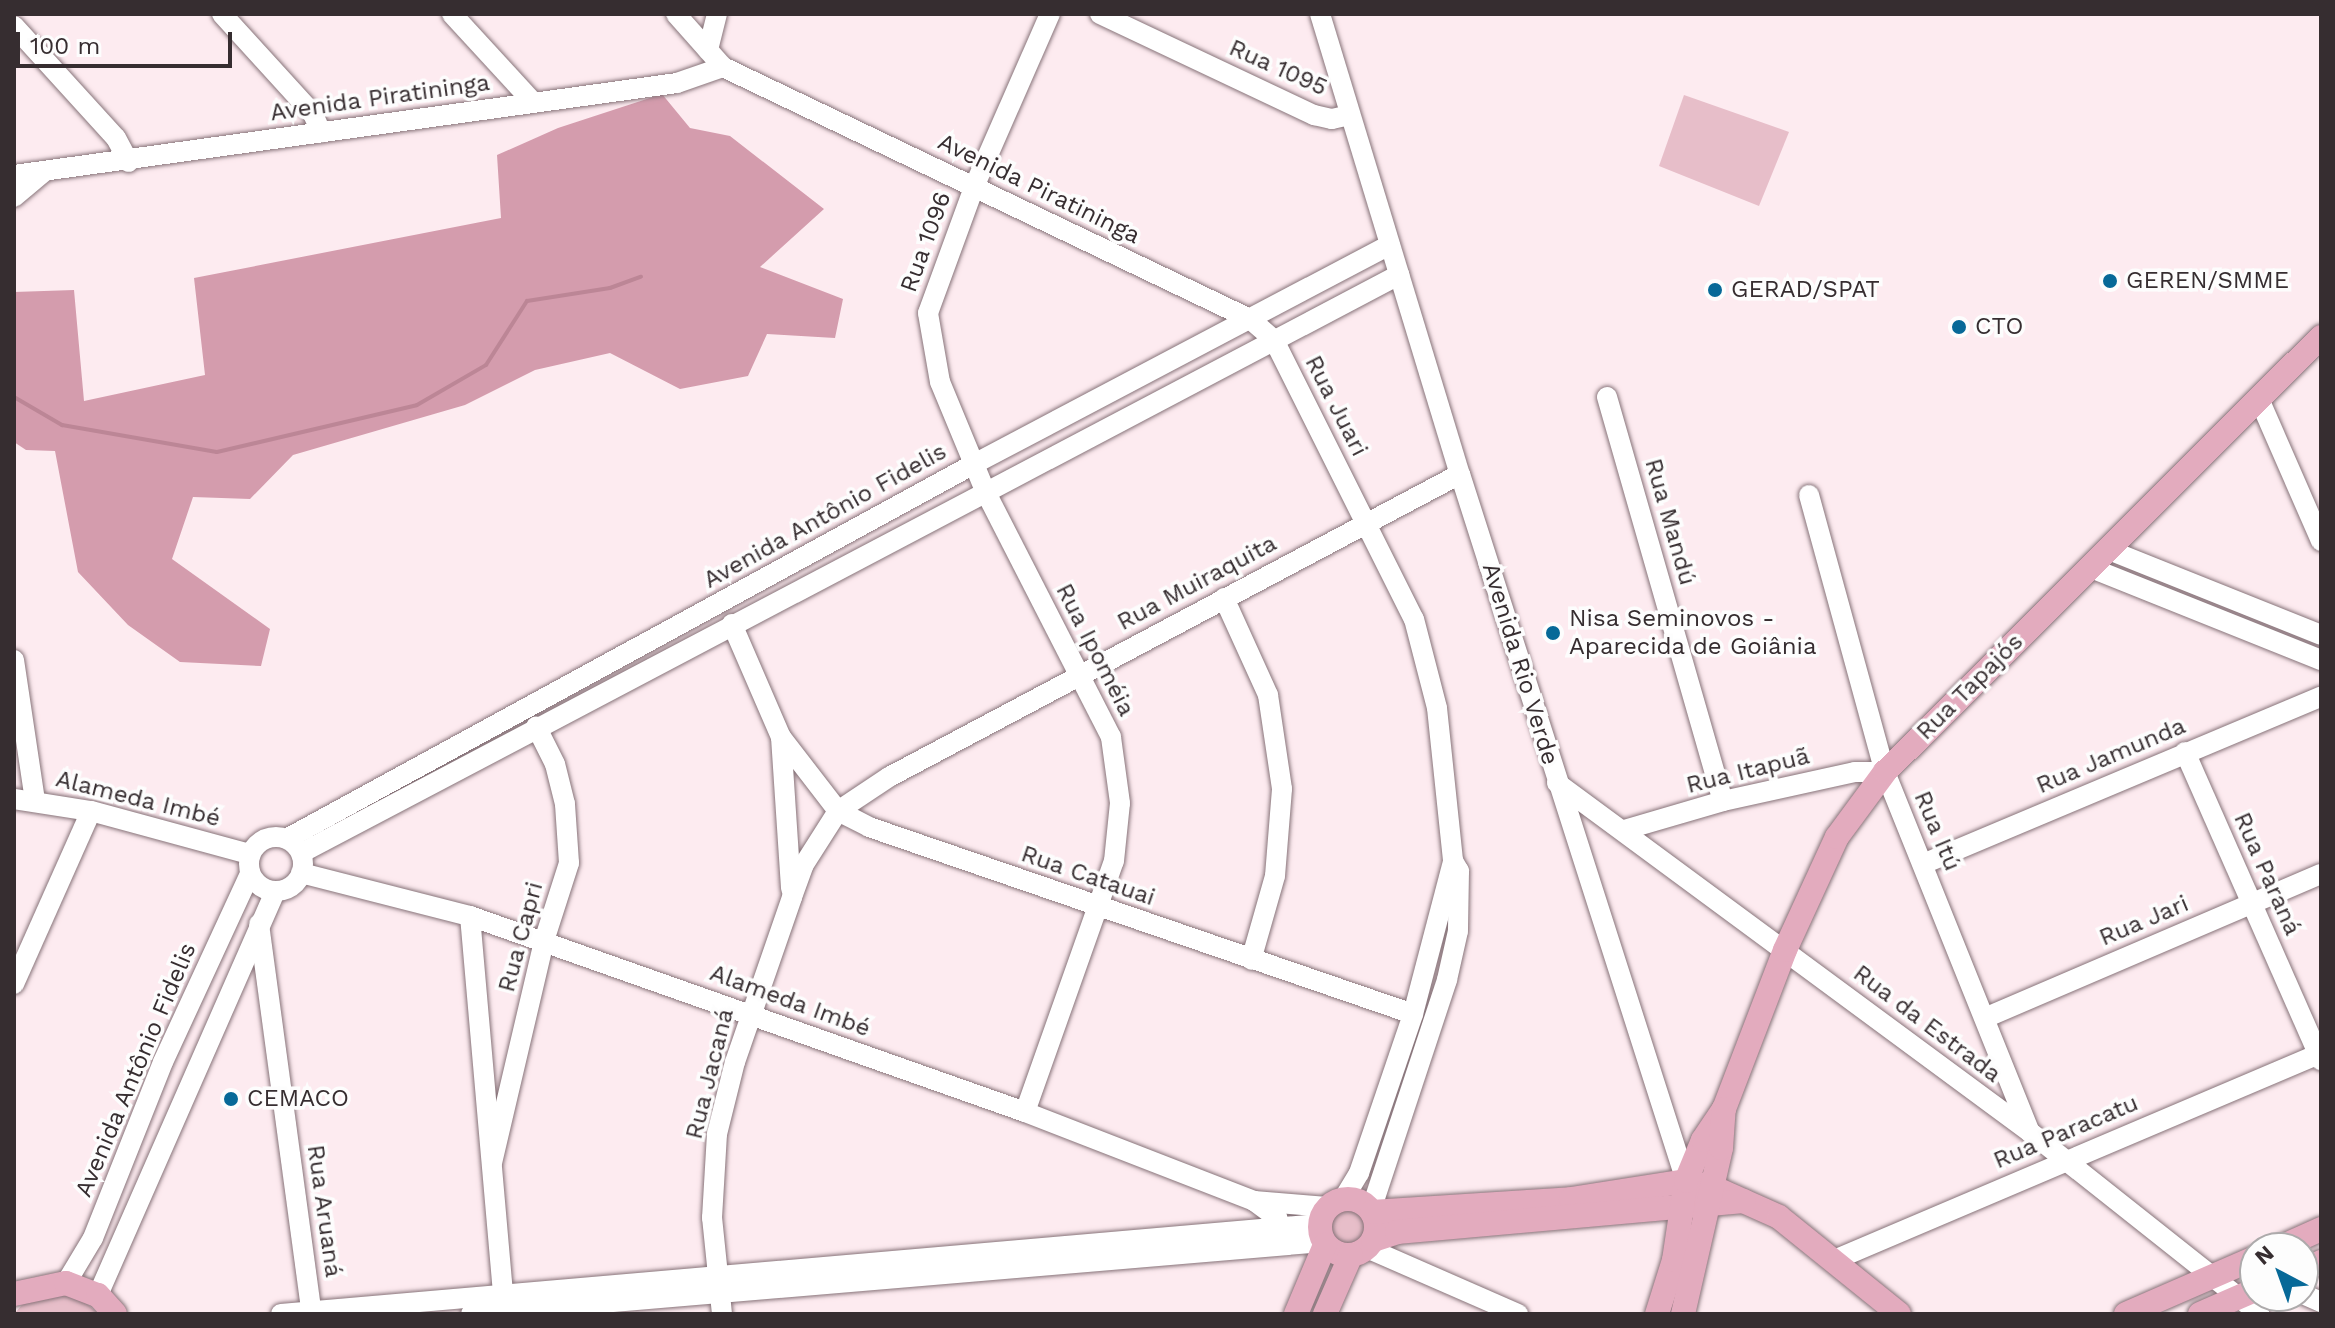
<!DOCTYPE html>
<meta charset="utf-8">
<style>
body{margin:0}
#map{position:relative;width:2335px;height:1328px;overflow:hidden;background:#fdebf0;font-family:"Work Sans",sans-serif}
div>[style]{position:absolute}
.green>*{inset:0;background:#e7bec9}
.round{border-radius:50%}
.forest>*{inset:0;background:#d49cad}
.stream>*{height:4px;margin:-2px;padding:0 2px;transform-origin:2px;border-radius:2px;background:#bc8696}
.roads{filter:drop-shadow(0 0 2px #877379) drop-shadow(0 0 2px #877379)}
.minor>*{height:20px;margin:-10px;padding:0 10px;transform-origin:10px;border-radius:10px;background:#fff}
.minor>.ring{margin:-10px;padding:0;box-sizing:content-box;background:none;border:20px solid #fff;border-radius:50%}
.major>*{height:24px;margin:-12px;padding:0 12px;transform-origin:12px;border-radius:12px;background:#e3abbe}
.major>.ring{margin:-12px;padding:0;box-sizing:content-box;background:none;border:24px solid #e3abbe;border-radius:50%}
.dots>*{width:22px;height:22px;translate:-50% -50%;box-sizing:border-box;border:4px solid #fdfdfd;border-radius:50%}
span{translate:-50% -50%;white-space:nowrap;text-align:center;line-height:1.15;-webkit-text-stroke:7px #fdfdfd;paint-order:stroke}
.street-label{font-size:24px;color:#362d30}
.poi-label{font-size:24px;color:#362d30}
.left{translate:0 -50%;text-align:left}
.frame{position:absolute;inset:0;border:16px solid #362d30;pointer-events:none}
.north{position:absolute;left:2239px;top:1232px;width:80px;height:80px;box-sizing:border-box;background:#fdfdfd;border:2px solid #adaaab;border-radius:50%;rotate:319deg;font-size:22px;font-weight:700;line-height:32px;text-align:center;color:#362d30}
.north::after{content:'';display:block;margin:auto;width:28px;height:36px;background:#076998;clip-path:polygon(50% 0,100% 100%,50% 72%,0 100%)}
.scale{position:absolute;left:16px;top:32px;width:216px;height:36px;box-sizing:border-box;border:4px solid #362d30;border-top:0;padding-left:10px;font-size:24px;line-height:28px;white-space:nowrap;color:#362d30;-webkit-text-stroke:6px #fdfdfd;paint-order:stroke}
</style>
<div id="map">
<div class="green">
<div style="clip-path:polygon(1684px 95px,1789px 132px,1759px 206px,1659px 166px)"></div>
<div class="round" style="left:1329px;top:1210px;width:36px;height:36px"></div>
<div style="clip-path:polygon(63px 1292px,80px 1298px,99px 1314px,14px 1314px,28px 1298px)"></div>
</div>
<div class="forest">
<div style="clip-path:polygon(662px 94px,690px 128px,730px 136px,824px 209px,760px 267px,843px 299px,835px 338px,767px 334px,748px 376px,680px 389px,610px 353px,535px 370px,465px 405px,293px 455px,250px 499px,193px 497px,172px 559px,270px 629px,261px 666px,180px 662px,128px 625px,78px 572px,55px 451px,26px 450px,14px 442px,14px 292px,74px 290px,84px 401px,205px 375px,194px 278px,501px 218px,497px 155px,558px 128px)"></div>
</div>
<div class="stream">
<div style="left:14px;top:397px;width:56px;rotate:30.3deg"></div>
<div style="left:62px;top:425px;width:157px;rotate:9.9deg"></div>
<div style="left:217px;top:452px;width:205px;rotate:-13.2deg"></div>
<div style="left:417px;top:405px;width:80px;rotate:-30.1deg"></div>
<div style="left:486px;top:365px;width:76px;rotate:-57.4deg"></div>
<div style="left:527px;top:301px;width:84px;rotate:-8.9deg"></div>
<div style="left:610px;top:288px;width:33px;rotate:-20deg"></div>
</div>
<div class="roads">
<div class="minor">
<div style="left:222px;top:14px;width:135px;rotate:47.7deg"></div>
<div style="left:313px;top:114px;width:20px;rotate:66deg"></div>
<div style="left:452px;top:14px;width:120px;rotate:47.4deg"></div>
<div style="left:676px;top:14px;width:71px;rotate:48.4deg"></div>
<div style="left:723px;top:67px;width:584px;rotate:25.56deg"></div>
<div style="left:1250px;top:319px;width:32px;rotate:41deg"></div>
<div style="left:1274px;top:340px;width:312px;rotate:63.4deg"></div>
<div style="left:1414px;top:619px;width:92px;rotate:75.5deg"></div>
<div style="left:1437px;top:708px;width:154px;rotate:84deg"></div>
<div style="left:1453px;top:861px;width:12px;rotate:59deg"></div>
<div style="left:1459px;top:871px;width:60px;rotate:91deg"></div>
<div style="left:1458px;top:931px;width:50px;rotate:102.7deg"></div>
<div style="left:1447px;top:980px;width:242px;rotate:108.3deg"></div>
<div style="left:1100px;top:14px;width:237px;rotate:25.3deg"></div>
<div style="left:1314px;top:115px;width:18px;rotate:13deg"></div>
<div style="left:1332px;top:119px;width:18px;rotate:-13deg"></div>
<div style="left:1320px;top:14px;width:481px;rotate:73.1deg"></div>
<div style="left:1460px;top:474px;width:742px;rotate:72.27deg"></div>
<div style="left:14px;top:26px;width:151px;rotate:47.7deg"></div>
<div style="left:116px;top:138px;width:27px;rotate:62deg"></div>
<div style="left:708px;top:50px;width:37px;rotate:-76deg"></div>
<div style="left:14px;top:175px;width:669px;rotate:-7.9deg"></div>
<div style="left:677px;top:83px;width:49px;rotate:-19.2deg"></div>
<div style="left:14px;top:197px;width:38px;rotate:-40deg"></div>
<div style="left:1607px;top:397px;width:420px;rotate:74deg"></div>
<div style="left:2259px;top:399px;width:155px;rotate:66.4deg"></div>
<div style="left:1809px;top:495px;width:287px;rotate:74.7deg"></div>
<div style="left:1885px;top:772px;width:388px;rotate:68.1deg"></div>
<div style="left:2109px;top:550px;width:228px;rotate:21.8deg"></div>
<div style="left:2091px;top:568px;width:248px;rotate:21.8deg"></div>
<div style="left:1224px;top:598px;width:107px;rotate:65.6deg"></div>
<div style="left:1268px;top:695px;width:95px;rotate:81.5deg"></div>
<div style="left:1282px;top:789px;width:87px;rotate:94.6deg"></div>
<div style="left:1275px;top:876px;width:87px;rotate:105.9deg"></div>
<div style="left:732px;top:624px;width:123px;rotate:66.6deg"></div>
<div style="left:781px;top:737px;width:152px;rotate:86.2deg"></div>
<div style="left:14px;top:660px;width:143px;rotate:81.5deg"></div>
<div style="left:781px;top:737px;width:93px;rotate:52.4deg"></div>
<div style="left:838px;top:811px;width:35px;rotate:27deg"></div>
<div style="left:869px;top:827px;width:575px;rotate:18.97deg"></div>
<div style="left:2185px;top:752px;width:337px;rotate:66.2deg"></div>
<div style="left:1557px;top:783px;width:588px;rotate:36.42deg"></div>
<div style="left:2030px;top:1132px;width:293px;rotate:38.4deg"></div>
<div style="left:14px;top:799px;width:78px;rotate:8.9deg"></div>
<div style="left:91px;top:811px;width:164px;rotate:15.2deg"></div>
<div style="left:1624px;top:830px;width:103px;rotate:-16.3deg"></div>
<div style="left:1723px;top:801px;width:135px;rotate:-12.4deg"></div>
<div style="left:1855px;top:772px;width:30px"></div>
<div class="ring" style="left:249px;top:837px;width:34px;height:34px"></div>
<div style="left:288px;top:838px;width:781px;rotate:-28.6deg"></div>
<div style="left:974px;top:464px;width:470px;rotate:-27.8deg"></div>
<div style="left:303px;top:852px;width:1239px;rotate:-27.77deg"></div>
<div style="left:1923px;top:864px;width:432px;rotate:-22.8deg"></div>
<div style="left:301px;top:873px;width:174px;rotate:14.3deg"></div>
<div style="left:470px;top:916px;width:589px;rotate:19.45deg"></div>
<div style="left:1025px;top:1112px;width:246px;rotate:21.2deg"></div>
<div style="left:1254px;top:1201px;width:29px;rotate:36deg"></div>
<div style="left:1277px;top:1218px;width:10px;rotate:79deg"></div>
<div style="left:470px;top:916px;width:379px;rotate:85deg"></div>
<div style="left:259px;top:924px;width:394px;rotate:82.3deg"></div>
<div style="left:14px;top:984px;width:189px;rotate:-66deg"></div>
<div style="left:1987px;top:1017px;width:363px;rotate:-23.2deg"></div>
<div style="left:1025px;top:1112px;width:266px;rotate:-70.5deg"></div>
<div style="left:1114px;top:861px;width:58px;rotate:-84.1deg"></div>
<div style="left:1120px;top:803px;width:67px;rotate:-97.8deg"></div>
<div style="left:1111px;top:737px;width:274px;rotate:-117.1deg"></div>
<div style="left:986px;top:493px;width:120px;rotate:-112.5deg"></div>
<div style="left:940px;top:382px;width:70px;rotate:-99.9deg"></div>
<div style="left:928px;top:313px;width:134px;rotate:-69.9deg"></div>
<div style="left:974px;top:187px;width:189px;rotate:-66.3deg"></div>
<div style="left:492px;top:1163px;width:228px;rotate:-76.8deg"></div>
<div style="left:544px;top:941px;width:82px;rotate:-72.2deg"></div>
<div style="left:569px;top:863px;width:59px;rotate:-93.9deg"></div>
<div style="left:565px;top:804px;width:41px;rotate:-104deg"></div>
<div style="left:555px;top:764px;width:42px;rotate:-116.6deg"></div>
<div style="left:1344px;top:1198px;width:29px;rotate:-59deg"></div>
<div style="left:1359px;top:1173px;width:168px;rotate:-71.2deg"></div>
<div style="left:1413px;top:1014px;width:158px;rotate:-75.3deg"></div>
<div style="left:1254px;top:1201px;width:73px;rotate:4.7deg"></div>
<div style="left:1367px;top:1248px;width:165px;rotate:23.6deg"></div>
<div style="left:1832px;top:1261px;width:531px;rotate:-23.04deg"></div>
<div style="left:66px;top:1283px;width:52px;rotate:-59deg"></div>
<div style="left:93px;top:1238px;width:189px;rotate:-68.3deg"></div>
<div style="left:163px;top:1062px;width:205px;rotate:-65.2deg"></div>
<div style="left:2303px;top:1294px;width:20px;rotate:24deg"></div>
<div style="left:98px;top:1295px;width:441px;rotate:-66.3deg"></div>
<div style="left:281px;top:1314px;width:1042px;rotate:-4.96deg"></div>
<div style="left:471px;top:1314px;width:855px;rotate:-4.83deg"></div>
<div style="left:722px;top:1314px;width:97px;rotate:-95.9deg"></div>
<div style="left:712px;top:1218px;width:84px;rotate:-86.6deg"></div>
<div style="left:717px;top:1134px;width:74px;rotate:-76deg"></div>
<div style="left:735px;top:1062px;width:175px;rotate:-70.9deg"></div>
<div style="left:792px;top:897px;width:33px;rotate:-70deg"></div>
<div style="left:803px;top:866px;width:65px;rotate:-57.5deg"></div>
<div style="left:838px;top:811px;width:61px;rotate:-33.7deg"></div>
<div style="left:889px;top:777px;width:646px;rotate:-27.95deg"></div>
</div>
<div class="major">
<div class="ring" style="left:1320px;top:1199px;width:32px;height:32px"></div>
<div style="left:1372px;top:1212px;width:199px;rotate:-3.7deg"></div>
<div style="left:1571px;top:1199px;width:116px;rotate:-8.9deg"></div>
<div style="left:1686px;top:1181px;width:27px;rotate:13deg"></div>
<div style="left:1712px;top:1187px;width:73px;rotate:24.1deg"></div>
<div style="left:1779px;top:1217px;width:154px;rotate:38.9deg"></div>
<div style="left:1373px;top:1240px;width:25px;rotate:-18deg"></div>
<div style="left:1397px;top:1232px;width:348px;rotate:-5.1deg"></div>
<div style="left:2279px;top:1248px;width:46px;rotate:-24.3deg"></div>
<div style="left:2303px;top:1270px;width:20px;rotate:-24deg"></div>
<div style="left:14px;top:1294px;width:53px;rotate:-11.9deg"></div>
<div style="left:66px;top:1283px;width:34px;rotate:21deg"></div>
<div style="left:98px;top:1295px;width:25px;rotate:48deg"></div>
<div style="left:1296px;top:1314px;width:75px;rotate:-67.2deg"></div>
<div style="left:1325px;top:1314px;width:64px;rotate:-66.2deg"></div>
<div style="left:1657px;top:1314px;width:57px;rotate:-72.5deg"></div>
<div style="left:1674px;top:1260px;width:80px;rotate:-81.4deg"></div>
<div style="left:1686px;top:1181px;width:44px;rotate:-67.5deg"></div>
<div style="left:1703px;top:1140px;width:37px;rotate:-56deg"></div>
<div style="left:1724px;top:1109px;width:170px;rotate:-69deg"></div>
<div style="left:1785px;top:950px;width:124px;rotate:-65.3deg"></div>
<div style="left:1837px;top:837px;width:81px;rotate:-53.6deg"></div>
<div style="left:1885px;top:772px;width:616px;rotate:-44.93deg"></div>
<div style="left:1683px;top:1314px;width:170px;rotate:-77.1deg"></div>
<div style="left:1721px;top:1148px;width:39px;rotate:-86deg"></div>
<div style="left:2126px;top:1314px;width:141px;rotate:-23.5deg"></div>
<div style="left:2200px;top:1314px;width:60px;rotate:-23.6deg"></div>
</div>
</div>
<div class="dots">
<div style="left:2110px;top:281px;background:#076998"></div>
<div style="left:1715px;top:290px;background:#076998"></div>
<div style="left:1959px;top:327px;background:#076998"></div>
<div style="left:1553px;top:633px;background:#076998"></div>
<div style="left:231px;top:1099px;background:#076998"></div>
</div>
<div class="street-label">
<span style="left:1278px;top:68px;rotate:24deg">Rua 1095</span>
<span style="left:380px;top:98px;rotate:-8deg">Avenida Piratininga</span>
<span style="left:1039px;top:189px;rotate:26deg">Avenida Piratininga</span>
<span style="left:926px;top:242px;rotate:-70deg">Rua 1096</span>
<span style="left:1336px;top:406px;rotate:63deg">Rua Juari</span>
<span style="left:825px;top:516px;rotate:-29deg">Avenida Antônio Fidelis</span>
<span style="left:1670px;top:522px;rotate:74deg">Rua Mandú</span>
<span style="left:1197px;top:583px;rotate:-28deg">Rua Muiraquita</span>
<span style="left:1095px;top:650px;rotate:63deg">Rua Ipoméia</span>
<span style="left:1520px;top:664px;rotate:73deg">Avenida Rio Verde</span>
<span style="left:1970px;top:687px;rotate:-45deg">Rua Tapajós</span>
<span style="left:2111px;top:756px;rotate:-23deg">Rua Jamunda</span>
<span style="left:1748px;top:771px;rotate:-14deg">Rua Itapuã</span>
<span style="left:138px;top:799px;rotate:14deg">Alameda Imbé</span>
<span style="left:1937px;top:831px;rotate:67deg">Rua Itú</span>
<span style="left:2267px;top:874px;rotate:66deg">Rua Paraná</span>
<span style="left:1088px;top:876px;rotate:19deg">Rua Catauai</span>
<span style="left:2144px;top:921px;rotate:-23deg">Rua Jari</span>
<span style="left:521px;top:937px;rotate:-75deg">Rua Capri</span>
<span style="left:790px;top:1001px;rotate:20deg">Alameda Imbé</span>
<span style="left:1927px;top:1024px;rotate:37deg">Rua da Estrada</span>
<span style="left:136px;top:1070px;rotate:-67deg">Avenida Antônio Fidelis</span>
<span style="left:710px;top:1074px;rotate:-76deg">Rua Jacaná</span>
<span style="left:2066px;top:1132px;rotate:-23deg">Rua Paracatu</span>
<span style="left:324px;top:1211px;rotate:82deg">Rua Aruaná</span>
</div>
<div class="poi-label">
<span class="left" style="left:2126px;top:281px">GEREN/SMME</span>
<span class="left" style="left:1731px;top:290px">GERAD/SPAT</span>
<span class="left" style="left:1975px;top:327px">CTO</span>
<span class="left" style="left:1569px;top:633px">Nisa Seminovos -<br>Aparecida de Goiânia</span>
<span class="left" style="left:247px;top:1099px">CEMACO</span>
</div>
<div class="frame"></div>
<div class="north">N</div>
<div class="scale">100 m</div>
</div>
